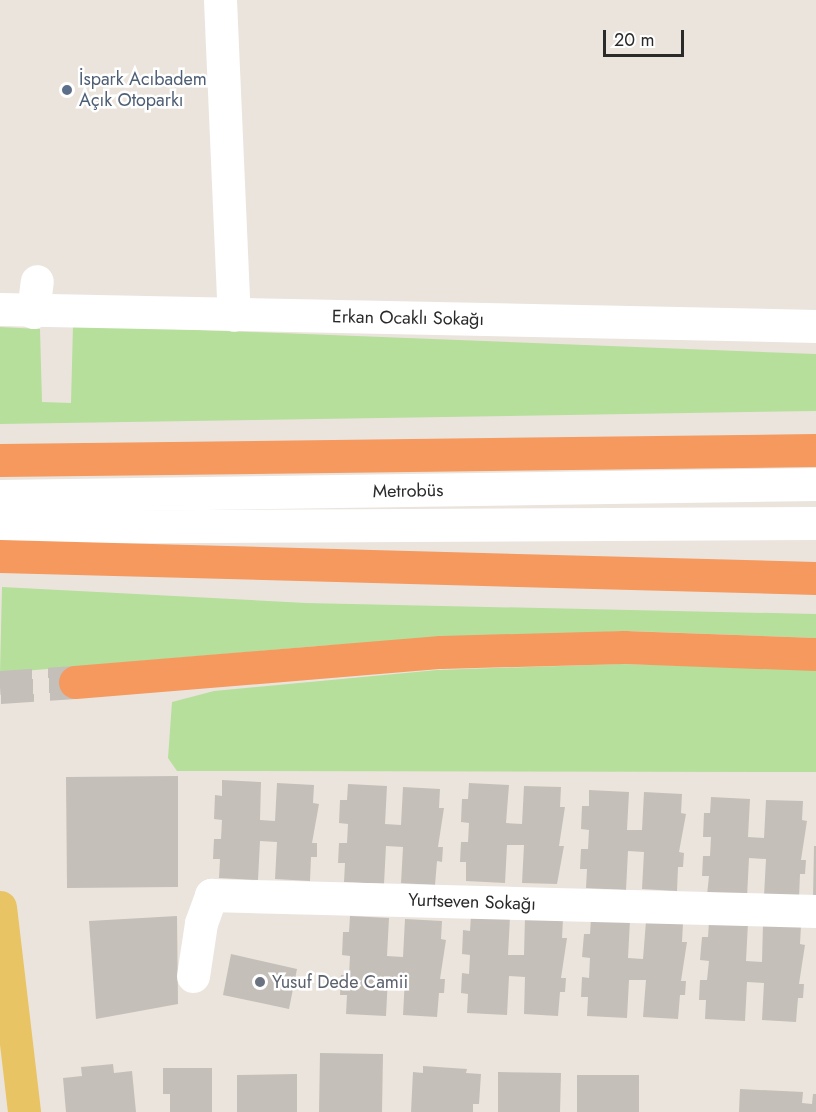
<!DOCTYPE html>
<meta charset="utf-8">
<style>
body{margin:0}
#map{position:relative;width:816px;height:1112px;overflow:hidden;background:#ebe4dd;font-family:Jost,sans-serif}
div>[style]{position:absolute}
.green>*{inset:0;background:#b6df9c}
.building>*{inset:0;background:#c4bfb8}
.highway-tunnel>*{height:33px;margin-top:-16.5px;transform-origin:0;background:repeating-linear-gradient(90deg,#c4bfb9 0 33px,transparent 0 49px)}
.minor>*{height:33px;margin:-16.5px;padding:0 16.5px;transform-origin:16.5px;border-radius:16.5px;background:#fff}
.major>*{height:33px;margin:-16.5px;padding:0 16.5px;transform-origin:16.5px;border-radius:16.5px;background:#e9c465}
.highway>*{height:33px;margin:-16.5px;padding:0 16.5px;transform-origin:16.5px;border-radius:16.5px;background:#f5995e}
.dots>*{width:16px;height:16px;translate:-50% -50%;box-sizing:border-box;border:3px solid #fff;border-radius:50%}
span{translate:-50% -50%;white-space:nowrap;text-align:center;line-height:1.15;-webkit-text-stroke:5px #fff;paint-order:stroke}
.service-label{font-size:18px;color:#4e5e75}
.left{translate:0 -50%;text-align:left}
.street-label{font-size:18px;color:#2a2a2a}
.worship-label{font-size:18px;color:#5b616d}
.scale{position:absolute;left:603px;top:30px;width:81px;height:27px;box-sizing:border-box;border:3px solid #2a2a2a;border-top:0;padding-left:8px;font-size:18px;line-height:21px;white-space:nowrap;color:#2a2a2a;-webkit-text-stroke:4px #fff;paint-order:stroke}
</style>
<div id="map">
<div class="green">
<div style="clip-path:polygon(73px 325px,816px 354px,816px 411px,0 424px,0 327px,40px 329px,42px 402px,71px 403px)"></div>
<div style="clip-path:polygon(2px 587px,306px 603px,816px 614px,816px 638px,629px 631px,484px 637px,318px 646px,0 673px)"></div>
<div style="clip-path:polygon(620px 664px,816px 669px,816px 772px,177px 771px,168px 758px,172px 702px,214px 691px,437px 670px)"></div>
</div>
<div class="building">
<div style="clip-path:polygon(178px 776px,178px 887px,67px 888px,66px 777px)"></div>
<div style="clip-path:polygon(222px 780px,261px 782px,260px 820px,275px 821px,277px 783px,314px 785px,313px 803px,319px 804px,312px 843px,317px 843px,317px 857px,311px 857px,310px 881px,275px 879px,277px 842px,260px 841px,258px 880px,219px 878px,220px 859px,213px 859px,214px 839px,221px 839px,222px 820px,214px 819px,215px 795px,222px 796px)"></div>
<div style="clip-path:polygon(469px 783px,509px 785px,506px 823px,522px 824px,524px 786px,561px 787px,560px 807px,565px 807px,559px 846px,564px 846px,557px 884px,522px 883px,524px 845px,507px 845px,505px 883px,466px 881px,466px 862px,460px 862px,461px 842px,468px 842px,469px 823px,461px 822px,462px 799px,468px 799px)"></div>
<div style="clip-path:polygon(348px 784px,387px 786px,385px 824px,401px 825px,403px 787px,440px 789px,439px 808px,444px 808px,438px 847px,443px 847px,442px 862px,437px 861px,435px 885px,401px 883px,403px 847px,386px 846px,384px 884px,344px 882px,345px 863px,338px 863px,339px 843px,347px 843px,348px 824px,339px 823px,340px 800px,347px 800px)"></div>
<div style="clip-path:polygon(589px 790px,629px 792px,627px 830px,642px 830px,644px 792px,682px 794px,681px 813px,686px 814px,679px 852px,684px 853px,683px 867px,678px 867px,677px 891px,642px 889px,644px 852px,628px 851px,626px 890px,586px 888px,587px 869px,580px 869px,581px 849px,588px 849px,589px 830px,581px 829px,582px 806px,589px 806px)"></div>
<div style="clip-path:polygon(711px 797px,750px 799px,748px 837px,764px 838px,766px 800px,803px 801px,802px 820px,807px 821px,801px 860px,806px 860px,805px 874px,800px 874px,799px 898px,764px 896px,766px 859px,749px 858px,747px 897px,707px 895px,709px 876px,702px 876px,703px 856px,710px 856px,711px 837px,703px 837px,704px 813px,710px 813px)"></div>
<div style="clip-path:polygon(814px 846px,816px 846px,816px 899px,813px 899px)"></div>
<div style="clip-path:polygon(471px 915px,510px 917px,508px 955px,524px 955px,525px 917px,563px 919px,562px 938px,567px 938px,561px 978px,566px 978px,565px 992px,560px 992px,558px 1016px,524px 1014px,525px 977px,509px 976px,507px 1015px,467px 1013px,468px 994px,461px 993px,462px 973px,469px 974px,470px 955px,462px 954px,463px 930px,470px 931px)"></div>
<div style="clip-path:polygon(177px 916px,178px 1004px,96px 1019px,89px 921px)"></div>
<div style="clip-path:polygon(350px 916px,389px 918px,387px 956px,403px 957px,405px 919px,442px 921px,441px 939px,446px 940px,440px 979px,445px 979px,444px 993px,439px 993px,437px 1017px,403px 1015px,405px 978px,388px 977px,386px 1016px,346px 1014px,347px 995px,340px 995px,341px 975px,349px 975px,350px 956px,342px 955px,343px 932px,349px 932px)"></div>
<div style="clip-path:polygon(591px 918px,630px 920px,628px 958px,643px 959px,646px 921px,683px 923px,682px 942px,687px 942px,681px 981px,686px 981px,685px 995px,680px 995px,678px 1019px,643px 1017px,646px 980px,629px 980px,627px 1018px,587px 1016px,588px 997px,581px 997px,582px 977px,589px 978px,590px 958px,582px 957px,584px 934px,590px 934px)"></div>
<div style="clip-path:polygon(709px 921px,748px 923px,746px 961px,762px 962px,763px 923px,801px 926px,800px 944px,805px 945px,799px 984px,804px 984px,803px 998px,798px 998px,796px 1022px,762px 1020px,764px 983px,747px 982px,745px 1021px,705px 1019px,706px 1000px,699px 1000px,700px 980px,707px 980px,709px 961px,700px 960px,702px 937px,708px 937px)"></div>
<div style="clip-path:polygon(231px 954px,297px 969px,289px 1009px,223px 995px)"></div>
<div style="clip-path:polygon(320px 1053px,383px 1054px,382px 1112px,319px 1112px)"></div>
<div style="clip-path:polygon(113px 1064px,114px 1073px,132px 1071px,136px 1112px,66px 1112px,63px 1078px,82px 1076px,81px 1067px)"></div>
<div style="clip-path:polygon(423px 1066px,467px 1069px,466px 1073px,481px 1074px,479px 1104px,473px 1104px,473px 1112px,411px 1112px,413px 1072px,423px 1073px)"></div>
<div style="clip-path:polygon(163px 1068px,212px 1068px,212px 1112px,170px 1112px,170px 1094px,163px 1094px)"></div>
<div style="clip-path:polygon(498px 1072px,561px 1073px,560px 1112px,498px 1112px)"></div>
<div style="clip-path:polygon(297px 1074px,297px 1112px,237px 1112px,237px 1075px)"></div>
<div style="clip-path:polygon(577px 1075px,639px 1075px,639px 1112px,577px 1112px)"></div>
<div style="clip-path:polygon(740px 1089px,803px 1092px,802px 1103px,812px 1104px,813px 1094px,816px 1094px,816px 1112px,739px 1112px)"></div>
</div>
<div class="highway-tunnel">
<div style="left:0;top:687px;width:75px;rotate:-3.8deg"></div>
</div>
<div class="minor">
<div style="left:220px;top:0;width:315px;rotate:87.5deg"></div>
<div style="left:0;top:309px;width:816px;rotate:1.19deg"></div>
<div style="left:33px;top:312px;width:31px;rotate:-83deg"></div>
<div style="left:0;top:496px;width:816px;rotate:-0.84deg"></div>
<div style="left:0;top:527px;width:816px;rotate:-0.28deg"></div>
<div style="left:193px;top:976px;width:54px;rotate:-81.4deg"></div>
<div style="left:201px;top:923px;width:30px;rotate:-70deg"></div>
<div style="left:211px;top:895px;width:605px;rotate:1.51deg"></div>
</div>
<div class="major">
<div style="left:0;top:907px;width:206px;rotate:83.3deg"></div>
</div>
<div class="highway">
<div style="left:0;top:460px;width:816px;rotate:-0.7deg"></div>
<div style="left:0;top:556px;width:816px;rotate:1.54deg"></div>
<div style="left:75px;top:682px;width:367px;rotate:-4.7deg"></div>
<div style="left:441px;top:652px;width:183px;rotate:-1.6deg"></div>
<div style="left:624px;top:647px;width:192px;rotate:2.1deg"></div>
</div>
<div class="dots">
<div style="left:67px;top:90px;background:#5c6f8a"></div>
<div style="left:260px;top:982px;background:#6b7280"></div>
</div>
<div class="service-label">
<span class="left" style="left:79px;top:90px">İspark Acıbadem<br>Açık Otoparkı</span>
</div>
<div class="street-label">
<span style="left:408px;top:318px;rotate:1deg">Erkan Ocaklı Sokağı</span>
<span style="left:408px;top:491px;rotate:-1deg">Metrobüs</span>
<span style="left:472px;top:902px;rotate:2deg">Yurtseven Sokağı</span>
</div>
<div class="worship-label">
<span class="left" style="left:272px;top:982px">Yusuf Dede Camii</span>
</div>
<div class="scale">20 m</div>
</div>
